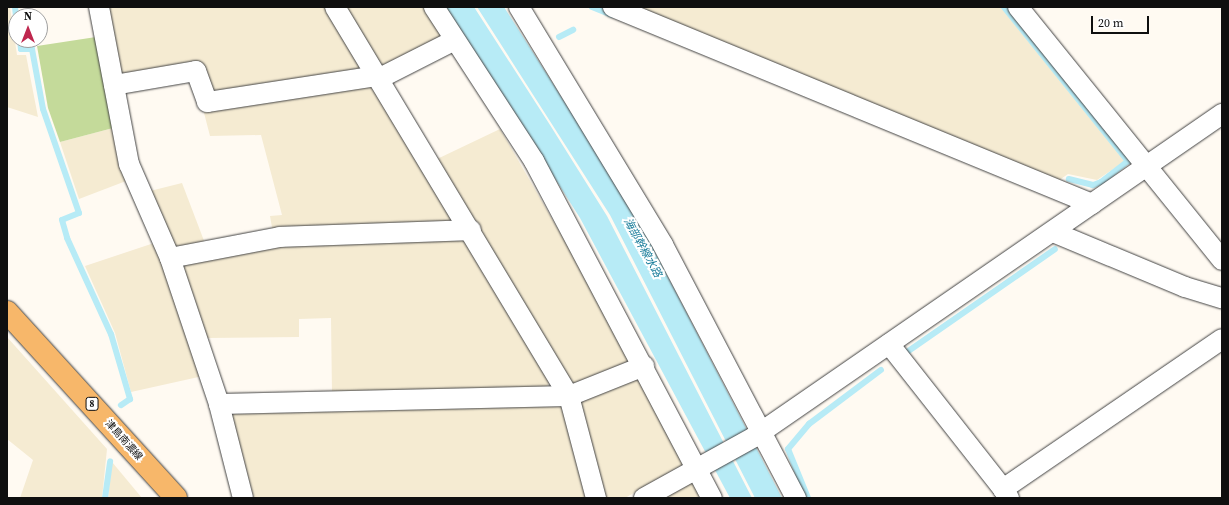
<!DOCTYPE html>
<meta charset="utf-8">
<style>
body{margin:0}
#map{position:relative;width:1229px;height:505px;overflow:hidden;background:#fffaf2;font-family:"Source Serif 4","Noto Sans JP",serif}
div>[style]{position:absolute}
.farmland>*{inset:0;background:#f5ebd2}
.forest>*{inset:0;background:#c4da9a}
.water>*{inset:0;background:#b7ebf6}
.stream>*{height:6px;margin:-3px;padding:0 3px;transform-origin:3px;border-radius:3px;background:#b7ebf6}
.roads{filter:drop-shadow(0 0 1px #424242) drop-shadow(0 0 1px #424242)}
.street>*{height:20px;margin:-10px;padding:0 10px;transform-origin:10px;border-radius:10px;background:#fff}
.primary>*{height:22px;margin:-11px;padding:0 11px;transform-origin:11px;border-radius:11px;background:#f7b76a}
span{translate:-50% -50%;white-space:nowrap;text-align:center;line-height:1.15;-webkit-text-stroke:4px #fff;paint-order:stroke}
.shield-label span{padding:1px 3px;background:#fff;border:1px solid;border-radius:3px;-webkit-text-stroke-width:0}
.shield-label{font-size:9px;color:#0f0f0f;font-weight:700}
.street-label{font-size:10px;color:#0f0f0f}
.water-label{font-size:11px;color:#187c9a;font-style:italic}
.frame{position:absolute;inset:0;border:8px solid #0f0f0f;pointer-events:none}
.north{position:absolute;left:8px;top:8px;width:40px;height:40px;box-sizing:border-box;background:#fff;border:1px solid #9f9f9f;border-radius:50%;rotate:0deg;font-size:11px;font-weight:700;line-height:16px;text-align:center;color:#0f0f0f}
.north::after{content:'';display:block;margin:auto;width:14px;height:18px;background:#bf274e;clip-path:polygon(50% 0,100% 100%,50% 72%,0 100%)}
.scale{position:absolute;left:1091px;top:16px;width:58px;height:18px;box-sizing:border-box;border:2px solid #0f0f0f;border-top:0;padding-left:5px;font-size:12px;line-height:14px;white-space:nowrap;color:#0f0f0f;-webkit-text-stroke:3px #fff;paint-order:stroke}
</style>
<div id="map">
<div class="farmland">
<div style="clip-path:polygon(7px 7px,10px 7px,17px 55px,26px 55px,38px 117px,7px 107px)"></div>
<div style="clip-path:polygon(106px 7px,326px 7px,363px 69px,218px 94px,209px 89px,200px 64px,126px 78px,118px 72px)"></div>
<div style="clip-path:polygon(342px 7px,423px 7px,441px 36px,438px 42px,388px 69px,377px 67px)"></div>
<div style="clip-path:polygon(635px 7px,1001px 7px,1125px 161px,1097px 180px,1068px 174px,1058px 181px)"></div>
<div style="clip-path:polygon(375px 85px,460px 227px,273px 233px,270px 216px,282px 215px,261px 135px,210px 136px,203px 109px)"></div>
<div style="clip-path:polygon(113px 128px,126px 181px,79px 199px,60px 142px)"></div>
<div style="clip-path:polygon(500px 129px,632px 357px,630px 367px,578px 386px,568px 380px,435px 160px)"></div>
<div style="clip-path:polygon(182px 183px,206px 246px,172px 248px,150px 191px)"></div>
<div style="clip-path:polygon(465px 238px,551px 379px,546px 388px,332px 395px,331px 318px,299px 319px,299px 337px,207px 338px,181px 265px,254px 245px)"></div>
<div style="clip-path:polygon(154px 243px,203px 376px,131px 392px,115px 333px,85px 266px)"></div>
<div style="clip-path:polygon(7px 337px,107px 449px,102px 498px,20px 498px,33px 460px,7px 439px)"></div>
<div style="clip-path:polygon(637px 374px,684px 457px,682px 465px,625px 498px,604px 498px,577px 405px,580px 399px)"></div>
<div style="clip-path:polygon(565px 406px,590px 498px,254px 498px,231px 414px)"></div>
<div style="clip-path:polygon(112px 462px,142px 498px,108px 498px)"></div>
<div style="clip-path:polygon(689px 482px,697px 485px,704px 498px,661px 498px)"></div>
</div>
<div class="forest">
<div style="clip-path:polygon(96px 37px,113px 128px,60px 142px,48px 108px,37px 46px)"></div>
</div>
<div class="water">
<div style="clip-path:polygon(446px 7px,474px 7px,550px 125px,607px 216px,752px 498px,730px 498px,580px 218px)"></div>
<div style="clip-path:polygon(477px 7px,504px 7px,633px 209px,782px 498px,755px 498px,610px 215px)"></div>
</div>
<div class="stream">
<div style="left:15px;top:7px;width:9px;rotate:84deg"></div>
<div style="left:592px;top:7px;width:22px;rotate:22deg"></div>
<div style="left:1004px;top:7px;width:198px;rotate:51.2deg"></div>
<div style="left:1128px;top:161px;width:34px;rotate:142deg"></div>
<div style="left:1101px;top:182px;width:9px;rotate:159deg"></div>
<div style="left:1093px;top:185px;width:25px;rotate:-166deg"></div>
<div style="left:559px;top:37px;width:16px;rotate:-27deg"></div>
<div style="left:20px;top:40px;width:9px;rotate:84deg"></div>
<div style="left:21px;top:49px;width:11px"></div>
<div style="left:32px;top:49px;width:61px;rotate:79.6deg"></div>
<div style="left:43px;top:109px;width:110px;rotate:70.9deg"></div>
<div style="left:79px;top:213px;width:18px;rotate:158deg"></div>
<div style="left:62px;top:220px;width:19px;rotate:74deg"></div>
<div style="left:67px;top:238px;width:106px;rotate:65.4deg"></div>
<div style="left:111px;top:334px;width:68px;rotate:73.7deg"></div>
<div style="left:130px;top:399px;width:11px;rotate:146deg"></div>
<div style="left:907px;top:352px;width:180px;rotate:-34.8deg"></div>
<div style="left:105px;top:498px;width:37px;rotate:-82deg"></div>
<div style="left:808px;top:498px;width:53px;rotate:-112.2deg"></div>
<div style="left:788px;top:449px;width:33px;rotate:-50deg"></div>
<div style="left:809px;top:424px;width:90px;rotate:-36.9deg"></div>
</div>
<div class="roads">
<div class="street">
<div style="left:99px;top:7px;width:160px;rotate:79.2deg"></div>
<div style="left:129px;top:164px;width:103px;rotate:66.4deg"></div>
<div style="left:170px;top:258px;width:154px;rotate:71.4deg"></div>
<div style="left:219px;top:404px;width:97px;rotate:75.7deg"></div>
<div style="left:335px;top:7px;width:454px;rotate:59deg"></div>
<div style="left:569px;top:396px;width:106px;rotate:75.2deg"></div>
<div style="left:434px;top:7px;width:184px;rotate:57deg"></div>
<div style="left:534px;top:161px;width:381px;rotate:62.2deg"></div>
<div style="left:519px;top:7px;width:278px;rotate:58.8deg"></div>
<div style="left:663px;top:245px;width:286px;rotate:62.3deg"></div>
<div style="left:613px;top:7px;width:518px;rotate:22.36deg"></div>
<div style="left:1018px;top:7px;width:325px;rotate:51.1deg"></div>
<div style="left:378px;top:79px;width:86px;rotate:-26.9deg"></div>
<div style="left:114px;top:85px;width:83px;rotate:-9.7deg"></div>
<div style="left:196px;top:71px;width:33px;rotate:70deg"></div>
<div style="left:207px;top:102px;width:171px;rotate:-8.7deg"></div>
<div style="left:1053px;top:232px;width:143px;rotate:22.6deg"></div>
<div style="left:1185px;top:287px;width:39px;rotate:17deg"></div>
<div style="left:170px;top:258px;width:112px;rotate:-10.8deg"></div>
<div style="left:280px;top:237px;width:191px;rotate:-2.1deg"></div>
<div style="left:889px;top:344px;width:184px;rotate:51.8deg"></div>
<div style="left:219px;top:404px;width:350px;rotate:-1.3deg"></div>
<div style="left:569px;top:396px;width:81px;rotate:-21.8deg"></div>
<div style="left:644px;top:498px;width:126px;rotate:-29deg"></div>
<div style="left:754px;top:437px;width:569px;rotate:-34.61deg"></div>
<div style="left:1009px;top:498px;width:11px;rotate:-124deg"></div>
<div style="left:1003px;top:489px;width:265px;rotate:-34.4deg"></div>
</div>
<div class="primary">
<div style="left:7px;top:312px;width:251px;rotate:47.7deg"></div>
</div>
</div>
<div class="shield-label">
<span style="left:92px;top:404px">8</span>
</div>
<div class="street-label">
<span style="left:124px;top:440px;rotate:48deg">津島南濃線</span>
</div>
<div class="water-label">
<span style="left:642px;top:248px;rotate:61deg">海部幹線水路</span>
</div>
<div class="frame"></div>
<div class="north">N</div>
<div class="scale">20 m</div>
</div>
